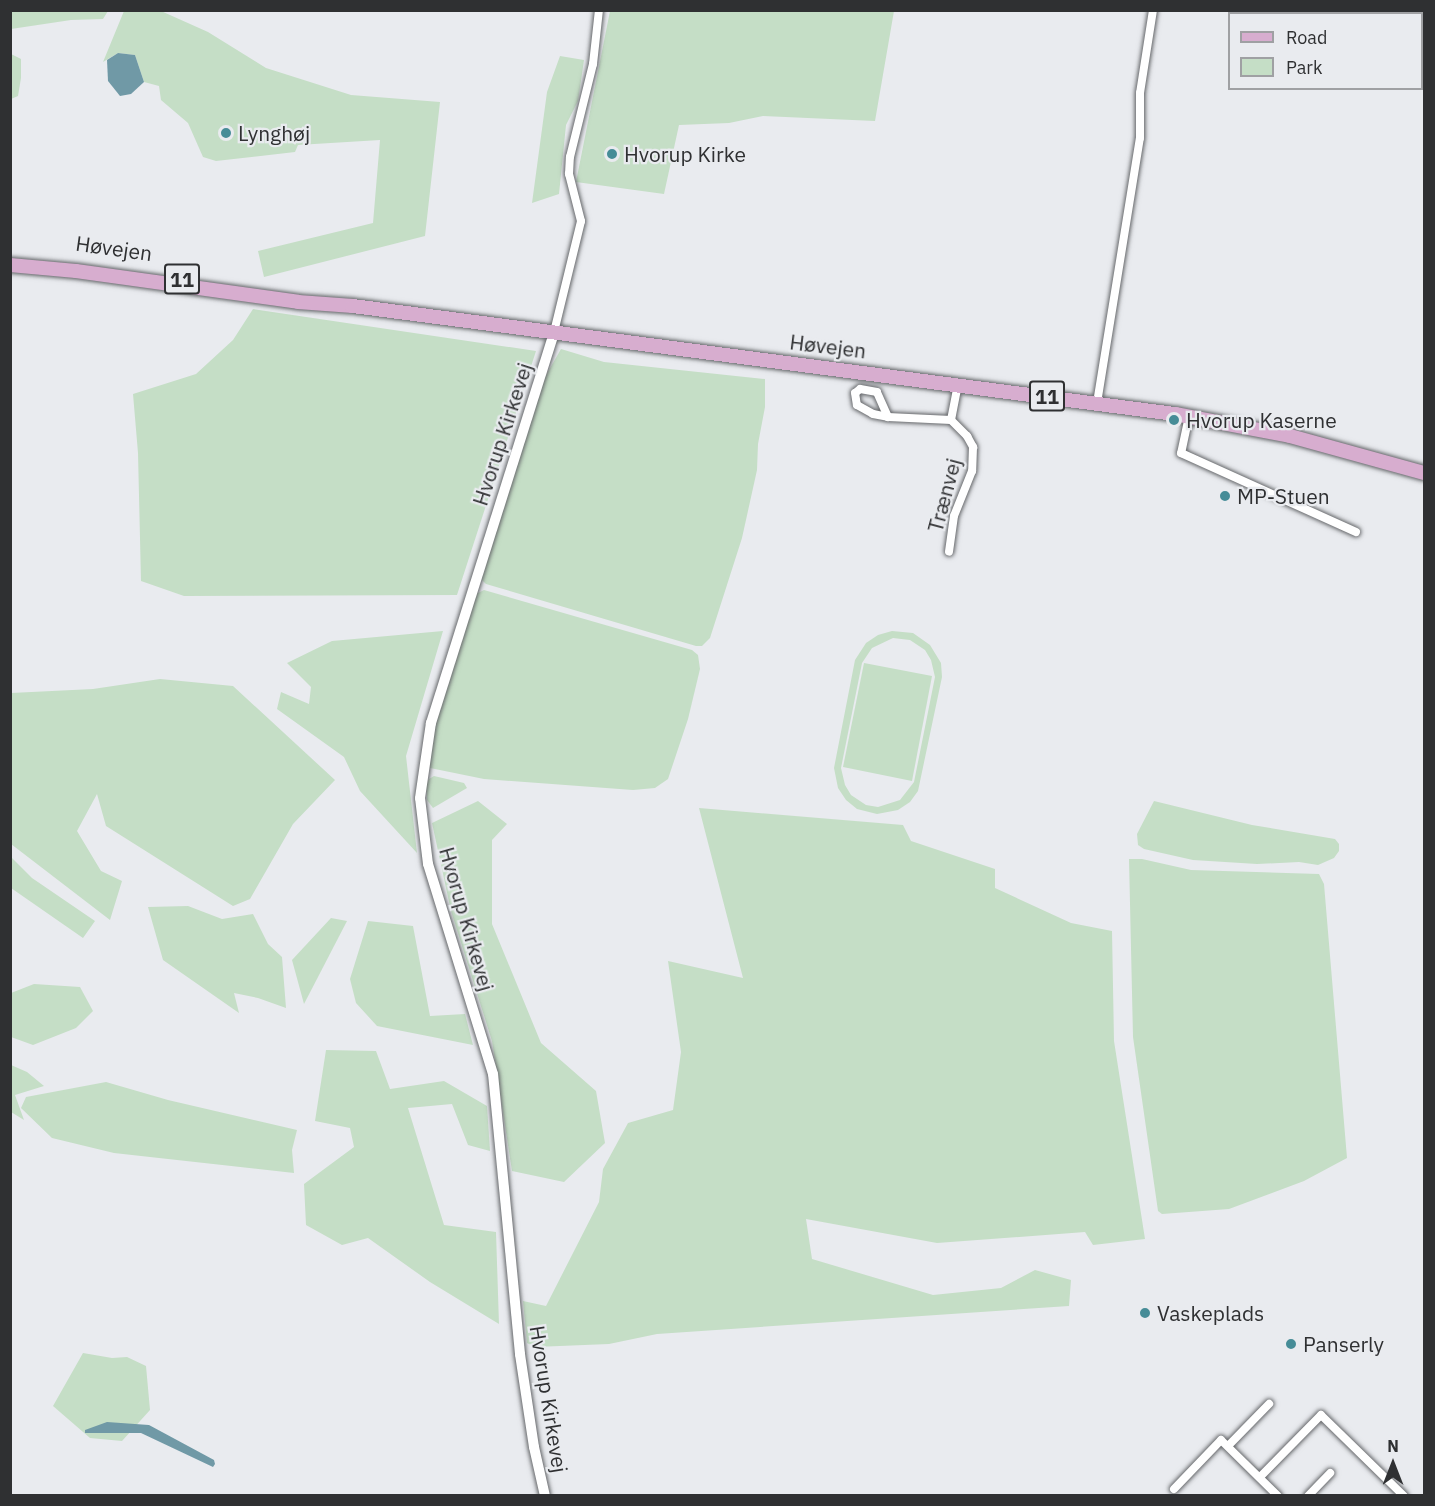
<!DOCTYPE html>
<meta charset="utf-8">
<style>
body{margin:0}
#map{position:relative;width:1435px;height:1506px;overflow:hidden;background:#e9ebef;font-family:"IBM Plex Sans",sans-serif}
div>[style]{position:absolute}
.green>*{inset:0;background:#c5dec6}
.water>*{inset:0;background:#7099a6}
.roads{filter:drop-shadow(0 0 2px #66686b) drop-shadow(0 0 2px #66686b)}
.minor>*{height:8px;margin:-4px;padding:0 4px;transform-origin:4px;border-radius:4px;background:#fff}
.tertiary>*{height:10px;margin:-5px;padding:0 5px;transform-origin:5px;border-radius:5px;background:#fff}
.primary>*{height:14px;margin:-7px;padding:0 7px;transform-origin:7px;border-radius:7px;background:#d7adcf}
.dots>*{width:16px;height:16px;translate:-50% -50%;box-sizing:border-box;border:3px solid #e9ebef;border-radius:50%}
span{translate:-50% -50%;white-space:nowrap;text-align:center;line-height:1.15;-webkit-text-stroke:4.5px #e9ebef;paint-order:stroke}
.shield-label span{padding:2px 4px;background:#e9ebef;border:2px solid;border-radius:4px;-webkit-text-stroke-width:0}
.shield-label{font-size:20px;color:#2f3032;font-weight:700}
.poi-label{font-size:21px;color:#2f3032}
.left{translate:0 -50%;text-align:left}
.street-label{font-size:21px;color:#2f3032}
.frame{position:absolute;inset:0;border:12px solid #2f3032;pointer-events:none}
.legend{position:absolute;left:1228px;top:12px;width:195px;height:78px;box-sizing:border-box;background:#e9ebef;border:2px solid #9fa0a3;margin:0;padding:8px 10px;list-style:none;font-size:18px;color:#2f3032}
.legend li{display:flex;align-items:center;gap:12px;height:30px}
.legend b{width:30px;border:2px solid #9fa0a3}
.north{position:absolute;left:1363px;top:1434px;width:60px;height:60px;-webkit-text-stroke:4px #e9ebef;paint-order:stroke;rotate:0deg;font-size:16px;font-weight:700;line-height:24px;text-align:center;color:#2f3032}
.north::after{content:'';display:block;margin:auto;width:21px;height:27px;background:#2f3032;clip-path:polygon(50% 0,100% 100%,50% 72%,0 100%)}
</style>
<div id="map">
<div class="green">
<div style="clip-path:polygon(11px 10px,108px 10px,108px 11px,103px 19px,71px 20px,11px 29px)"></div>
<div style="clip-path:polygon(124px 11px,161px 11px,208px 32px,266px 68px,351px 95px,440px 102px,425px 236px,264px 277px,258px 251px,373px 223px,380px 140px,298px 145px,295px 152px,216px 161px,203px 157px,188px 123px,161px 100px,159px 86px,144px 82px,135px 55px,118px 53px,103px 62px)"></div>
<div style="clip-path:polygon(610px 11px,894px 11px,875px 121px,763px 116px,729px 123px,679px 125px,664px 194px,576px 182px)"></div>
<div style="clip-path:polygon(11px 54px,21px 59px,21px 78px,18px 96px,11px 99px)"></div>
<div style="clip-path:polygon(560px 56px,584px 60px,578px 101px,566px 125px,559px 194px,532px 203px,547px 92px)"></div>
<div style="clip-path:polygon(253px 309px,536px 351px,457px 595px,184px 596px,141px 581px,138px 453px,133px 394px,196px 374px,233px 340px)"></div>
<div style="clip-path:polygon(561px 349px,604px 362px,765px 379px,765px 407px,758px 444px,757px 470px,742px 538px,710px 638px,702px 646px,696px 646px,486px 584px,481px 579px,545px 377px)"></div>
<div style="clip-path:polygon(484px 590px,692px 650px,698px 655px,700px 669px,688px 719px,668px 779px,655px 788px,633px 790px,484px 779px,430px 768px,427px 760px,433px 732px,476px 594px)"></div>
<div style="clip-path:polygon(443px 631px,406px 756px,417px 853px,360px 791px,344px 757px,277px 709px,281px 692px,309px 704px,311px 687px,287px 663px,332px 641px)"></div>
<div style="clip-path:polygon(evenodd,892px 631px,913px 633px,930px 645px,941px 663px,942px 677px,918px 791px,910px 802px,898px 810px,877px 814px,857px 809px,846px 800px,838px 788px,834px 768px,855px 660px,866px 643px,878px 635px,892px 631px,893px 638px,910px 640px,925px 650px,931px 660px,935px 677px,914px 782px,900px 800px,878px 807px,866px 805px,851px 795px,845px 785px,841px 768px,862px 663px,872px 648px,893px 638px)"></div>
<div style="clip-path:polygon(864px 663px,932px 676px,912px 781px,843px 767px)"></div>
<div style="clip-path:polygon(160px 679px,233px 686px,335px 780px,293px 824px,250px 899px,233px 906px,106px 826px,97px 794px,77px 831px,101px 871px,122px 881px,110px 920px,11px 844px,11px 693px,93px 689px)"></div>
<div style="clip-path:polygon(434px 776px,464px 783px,467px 788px,433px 808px,427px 800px,426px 785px,429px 779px)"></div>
<div style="clip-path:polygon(478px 801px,507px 824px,492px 840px,492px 924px,541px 1043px,596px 1091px,605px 1143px,564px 1182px,512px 1171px,492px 1041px,451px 911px,432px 823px)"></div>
<div style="clip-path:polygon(1154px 801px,1252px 825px,1335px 839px,1339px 844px,1339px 851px,1334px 858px,1318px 865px,1299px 862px,1257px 864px,1193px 860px,1144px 849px,1138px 845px,1137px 834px)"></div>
<div style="clip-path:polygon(699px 808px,903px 825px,911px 841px,995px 869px,995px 888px,1071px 923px,1112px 931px,1114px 1041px,1145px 1239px,1093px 1245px,1085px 1232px,937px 1243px,806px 1219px,812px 1259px,933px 1295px,1001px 1288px,1035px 1270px,1071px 1280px,1069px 1306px,657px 1334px,609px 1344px,535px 1347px,527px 1343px,523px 1301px,546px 1306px,599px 1202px,603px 1169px,628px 1123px,673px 1110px,681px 1052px,668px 961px,743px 978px)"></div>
<div style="clip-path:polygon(10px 856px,32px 878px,95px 921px,83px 938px,11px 888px)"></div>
<div style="clip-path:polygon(1129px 859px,1142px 859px,1191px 870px,1319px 874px,1324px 884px,1347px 1158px,1304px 1181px,1229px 1209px,1162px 1214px,1158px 1211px,1133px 1037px)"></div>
<div style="clip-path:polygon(188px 906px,222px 919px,253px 914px,268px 944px,282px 957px,286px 1008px,258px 998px,234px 993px,239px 1013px,163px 960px,148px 907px)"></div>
<div style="clip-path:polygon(331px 918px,347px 921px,304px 1004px,292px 960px)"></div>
<div style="clip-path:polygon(368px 921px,413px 926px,430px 1016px,465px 1014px,473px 1045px,377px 1026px,356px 1003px,350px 979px)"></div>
<div style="clip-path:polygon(34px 984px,80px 987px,93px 1011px,76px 1028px,33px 1045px,11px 1037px,11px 993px)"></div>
<div style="clip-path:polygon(326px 1050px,376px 1051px,390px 1089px,444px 1081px,487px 1106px,490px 1151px,468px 1145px,452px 1104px,408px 1108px,444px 1225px,496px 1232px,499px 1324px,430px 1282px,368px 1238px,342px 1245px,306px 1225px,304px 1184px,354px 1147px,350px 1128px,315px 1121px)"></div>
<div style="clip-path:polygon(11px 1065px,27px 1072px,44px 1086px,15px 1095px,24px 1120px,11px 1112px)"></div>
<div style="clip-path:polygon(106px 1082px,168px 1100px,297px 1130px,292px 1150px,294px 1173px,114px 1153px,52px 1138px,21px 1108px,26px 1097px)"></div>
<div style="clip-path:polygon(83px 1353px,112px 1358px,127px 1357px,146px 1366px,150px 1410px,122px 1441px,90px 1438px,53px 1406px)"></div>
</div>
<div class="water">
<div style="clip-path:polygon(118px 53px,135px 55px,144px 82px,131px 94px,120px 96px,108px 81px,107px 60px)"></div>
<div style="clip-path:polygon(107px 1422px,149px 1425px,214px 1460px,215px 1464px,213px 1467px,141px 1433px,85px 1433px,85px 1430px)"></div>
</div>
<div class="roads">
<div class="minor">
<div style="left:554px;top:332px;width:114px;rotate:-76.3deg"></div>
<div style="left:581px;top:221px;width:49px;rotate:-104.3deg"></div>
<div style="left:569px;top:174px;width:17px;rotate:-87deg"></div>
<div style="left:570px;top:157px;width:96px;rotate:-76.1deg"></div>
<div style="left:593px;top:64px;width:54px;rotate:-83.7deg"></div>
<div style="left:1097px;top:403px;width:268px;rotate:-80.8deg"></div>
<div style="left:1140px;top:138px;width:45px;rotate:-90deg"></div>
<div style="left:1140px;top:93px;width:84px;rotate:-81.1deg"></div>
<div style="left:1189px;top:416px;width:38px;rotate:102deg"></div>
<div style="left:1181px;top:453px;width:192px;rotate:24.3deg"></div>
<div style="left:888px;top:417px;width:27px;rotate:-114deg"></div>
<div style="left:877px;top:392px;width:17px;rotate:-170deg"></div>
<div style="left:860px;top:389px;width:6px;rotate:141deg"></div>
<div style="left:855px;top:393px;width:12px;rotate:81deg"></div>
<div style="left:857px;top:405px;width:18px;rotate:29deg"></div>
<div style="left:873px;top:414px;width:15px;rotate:11deg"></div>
<div style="left:888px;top:417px;width:63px;rotate:2.7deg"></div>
<div style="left:951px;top:420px;width:23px;rotate:45deg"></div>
<div style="left:967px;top:436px;width:13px;rotate:61deg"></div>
<div style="left:973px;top:447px;width:24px;rotate:92deg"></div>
<div style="left:972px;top:471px;width:48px;rotate:111.8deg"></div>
<div style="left:954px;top:516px;width:36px;rotate:98deg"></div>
<div style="left:951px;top:420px;width:37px;rotate:-79deg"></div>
<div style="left:1228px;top:1446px;width:59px;rotate:-45.7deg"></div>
<div style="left:1260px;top:1477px;width:87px;rotate:-45.5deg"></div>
<div style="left:1321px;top:1415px;width:116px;rotate:44.3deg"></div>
<div style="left:1174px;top:1489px;width:68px;rotate:-46.2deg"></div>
<div style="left:1221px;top:1440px;width:80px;rotate:44.5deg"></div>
<div style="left:1308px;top:1496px;width:32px;rotate:-46deg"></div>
</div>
<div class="tertiary">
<div style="left:545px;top:1496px;width:50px;rotate:-102.7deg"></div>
<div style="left:534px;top:1447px;width:94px;rotate:-98.6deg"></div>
<div style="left:520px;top:1354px;width:281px;rotate:-95.5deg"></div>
<div style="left:493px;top:1074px;width:220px;rotate:-107.2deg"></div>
<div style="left:428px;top:864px;width:66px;rotate:-96.9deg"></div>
<div style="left:420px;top:798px;width:76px;rotate:-81.7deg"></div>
<div style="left:431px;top:723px;width:410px;rotate:-72.5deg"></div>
</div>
<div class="primary">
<div style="left:10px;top:265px;width:66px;rotate:5.2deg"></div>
<div style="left:76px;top:271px;width:224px;rotate:7.9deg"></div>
<div style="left:298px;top:302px;width:55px;rotate:4.2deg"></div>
<div style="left:353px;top:306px;width:829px;rotate:7.49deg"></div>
<div style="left:1175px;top:414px;width:117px;rotate:10.8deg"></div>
<div style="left:1290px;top:436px;width:139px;rotate:15.4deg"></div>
</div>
</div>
<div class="dots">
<div style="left:226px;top:133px;background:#468c97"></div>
<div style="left:612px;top:154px;background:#468c97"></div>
<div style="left:1174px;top:420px;background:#468c97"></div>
<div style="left:1225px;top:496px;background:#468c97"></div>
<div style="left:1145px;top:1313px;background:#468c97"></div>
<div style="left:1291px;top:1344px;background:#468c97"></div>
</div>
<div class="shield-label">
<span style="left:182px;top:279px">11</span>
<span style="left:1047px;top:396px">11</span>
</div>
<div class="poi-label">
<span class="left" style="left:238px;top:133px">Lynghøj</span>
<span class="left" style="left:624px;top:154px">Hvorup Kirke</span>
<span class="left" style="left:1186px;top:420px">Hvorup Kaserne</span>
<span class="left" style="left:1237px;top:496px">MP-Stuen</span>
<span class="left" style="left:1157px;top:1313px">Vaskeplads</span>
<span class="left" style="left:1303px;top:1344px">Panserly</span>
</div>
<div class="street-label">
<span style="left:114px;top:248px;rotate:8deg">Høvejen</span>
<span style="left:828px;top:346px;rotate:7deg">Høvejen</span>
<span style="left:502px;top:434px;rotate:-72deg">Hvorup Kirkevej</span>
<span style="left:944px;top:495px;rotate:-75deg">Trænvej</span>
<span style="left:467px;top:919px;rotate:74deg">Hvorup Kirkevej</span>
<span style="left:549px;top:1399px;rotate:81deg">Hvorup Kirkevej</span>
</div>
<div class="frame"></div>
<ul class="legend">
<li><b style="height:8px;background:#d7adcf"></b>Road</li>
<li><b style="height:16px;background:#c5dec6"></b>Park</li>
</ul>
<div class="north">N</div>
</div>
